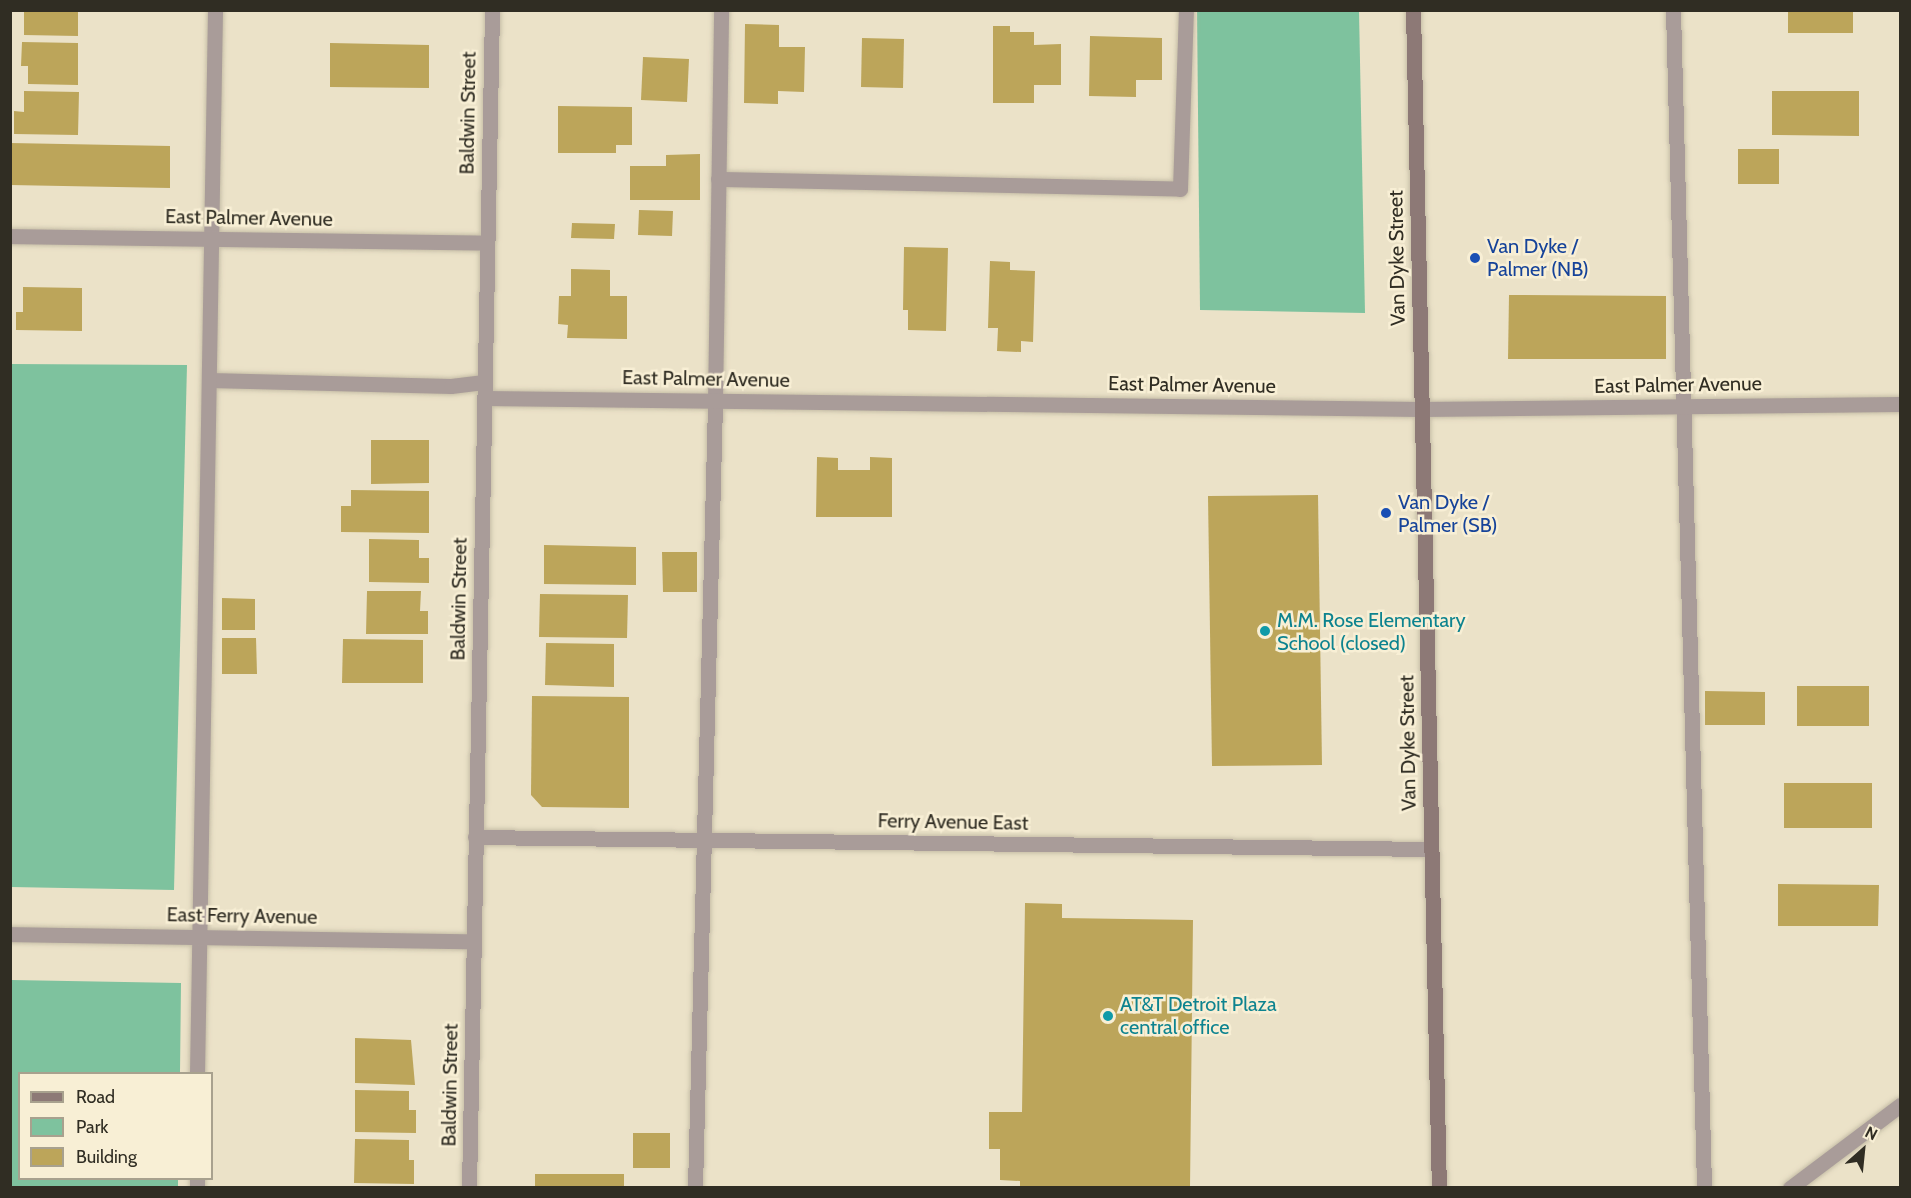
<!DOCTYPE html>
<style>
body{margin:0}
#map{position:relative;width:1911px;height:1198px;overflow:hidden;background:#ebe2c8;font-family:Cabin,sans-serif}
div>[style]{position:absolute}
.green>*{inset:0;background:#7ec29e}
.building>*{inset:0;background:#bca55a}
.roads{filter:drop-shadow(0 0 2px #c6bea7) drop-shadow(0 0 2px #c6bea7)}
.lane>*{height:15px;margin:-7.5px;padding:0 7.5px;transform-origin:7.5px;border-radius:7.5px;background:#a99c99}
.street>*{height:15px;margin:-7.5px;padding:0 7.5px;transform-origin:7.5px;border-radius:7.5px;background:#a99c99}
.secondary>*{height:15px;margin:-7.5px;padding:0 7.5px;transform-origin:7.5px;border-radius:7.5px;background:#8d7976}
.dots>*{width:16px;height:16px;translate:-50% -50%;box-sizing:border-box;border:3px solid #f8efd5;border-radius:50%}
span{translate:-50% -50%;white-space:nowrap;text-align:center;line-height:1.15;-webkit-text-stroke:5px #f8efd5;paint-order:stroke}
.street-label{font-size:20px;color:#302d23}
.transit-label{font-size:20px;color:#164399}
.left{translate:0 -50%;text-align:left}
.culture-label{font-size:20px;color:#0d838f}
.frame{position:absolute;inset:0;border:12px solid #302d23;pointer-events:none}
.legend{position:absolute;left:18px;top:1072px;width:195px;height:108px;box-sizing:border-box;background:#f8efd5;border:2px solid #a8a18e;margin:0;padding:8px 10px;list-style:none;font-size:18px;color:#302d23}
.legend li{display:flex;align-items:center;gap:12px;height:30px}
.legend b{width:30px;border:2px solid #a8a18e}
.north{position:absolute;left:1833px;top:1120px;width:60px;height:60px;-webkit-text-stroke:4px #f8efd5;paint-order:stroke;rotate:27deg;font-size:16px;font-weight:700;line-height:24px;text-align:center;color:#302d23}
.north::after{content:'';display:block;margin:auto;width:21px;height:27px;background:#302d23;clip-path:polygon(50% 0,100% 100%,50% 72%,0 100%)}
</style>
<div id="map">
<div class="green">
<div style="clip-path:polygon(1197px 11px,1359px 11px,1365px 313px,1200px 310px)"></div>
<div style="clip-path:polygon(11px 364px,187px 365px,174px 890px,11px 887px)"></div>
<div style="clip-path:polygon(11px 980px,181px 983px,180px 1073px,20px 1074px,20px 1178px,178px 1179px,178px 1187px,11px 1187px)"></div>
</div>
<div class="building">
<div style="clip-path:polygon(24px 10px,78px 10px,78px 36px,24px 35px)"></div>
<div style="clip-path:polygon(1788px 10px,1853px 10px,1853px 33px,1788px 33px)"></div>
<div style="clip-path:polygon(745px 24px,779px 25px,779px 47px,805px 47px,804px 92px,778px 91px,778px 104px,744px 103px)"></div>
<div style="clip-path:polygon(993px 26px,1010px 26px,1010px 32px,1034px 32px,1034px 45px,1061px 44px,1061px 85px,1034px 85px,1034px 103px,993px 103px)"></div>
<div style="clip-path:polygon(1090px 36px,1162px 38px,1162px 80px,1136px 80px,1136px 97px,1089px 96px)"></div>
<div style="clip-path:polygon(862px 38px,904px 39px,903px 88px,861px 87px)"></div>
<div style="clip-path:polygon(22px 42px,78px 43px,78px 85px,28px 84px,28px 66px,21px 66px)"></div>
<div style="clip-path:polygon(330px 43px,429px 45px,429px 88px,330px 87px)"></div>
<div style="clip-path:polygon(643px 57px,689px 59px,687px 102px,641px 100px)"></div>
<div style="clip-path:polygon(24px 91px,79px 92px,78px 135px,14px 134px,14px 111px,24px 112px)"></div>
<div style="clip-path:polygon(1772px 91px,1859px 91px,1859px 136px,1772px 135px)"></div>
<div style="clip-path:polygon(558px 106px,632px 107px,632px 145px,616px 145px,616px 153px,558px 153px)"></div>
<div style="clip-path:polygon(10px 143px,170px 146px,170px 188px,10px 185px)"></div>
<div style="clip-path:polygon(1738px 149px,1779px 149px,1779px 184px,1738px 184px)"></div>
<div style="clip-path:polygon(700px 154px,700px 200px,630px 200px,630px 166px,666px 166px,666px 155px)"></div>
<div style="clip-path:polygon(639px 210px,673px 211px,672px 236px,638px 235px)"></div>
<div style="clip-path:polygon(572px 223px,615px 224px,614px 239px,571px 238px)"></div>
<div style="clip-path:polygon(904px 247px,948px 248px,946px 331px,908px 330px,908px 310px,903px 310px)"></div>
<div style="clip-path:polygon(990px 261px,1010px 262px,1010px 270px,1035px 271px,1033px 342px,1021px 341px,1021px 352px,997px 351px,998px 328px,988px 328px)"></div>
<div style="clip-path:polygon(571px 269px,610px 270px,610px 296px,627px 296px,627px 339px,567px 338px,568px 325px,558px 324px,559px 296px,571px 296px)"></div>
<div style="clip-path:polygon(23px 287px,82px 288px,82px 331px,16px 330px,16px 312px,23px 312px)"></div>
<div style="clip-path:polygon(1509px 295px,1666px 296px,1666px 359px,1508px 359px)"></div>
<div style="clip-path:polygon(371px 440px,429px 440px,429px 483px,371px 484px)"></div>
<div style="clip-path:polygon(817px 457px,838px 458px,838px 470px,870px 470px,870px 457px,892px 458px,892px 517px,816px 517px)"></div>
<div style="clip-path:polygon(351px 490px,429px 491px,429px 533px,341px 532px,341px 506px,351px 506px)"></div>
<div style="clip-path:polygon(1318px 495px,1322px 765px,1212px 766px,1208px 496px)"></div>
<div style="clip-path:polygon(369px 539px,419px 540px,419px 558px,429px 558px,429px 583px,369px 582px)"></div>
<div style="clip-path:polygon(544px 545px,636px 547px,636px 585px,544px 584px)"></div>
<div style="clip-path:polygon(662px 552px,697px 552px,697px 592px,663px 592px)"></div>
<div style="clip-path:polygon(367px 591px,421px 591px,420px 611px,428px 611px,428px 634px,366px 634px)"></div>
<div style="clip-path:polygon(540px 594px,628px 595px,627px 638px,539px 637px)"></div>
<div style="clip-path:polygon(222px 598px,255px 599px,255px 630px,222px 630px)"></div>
<div style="clip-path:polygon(222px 638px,256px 638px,257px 674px,222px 674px)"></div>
<div style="clip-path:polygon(343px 639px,423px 640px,423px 683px,342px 683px)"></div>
<div style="clip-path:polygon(546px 643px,614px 644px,614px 687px,545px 685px)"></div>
<div style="clip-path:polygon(1797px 686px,1869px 686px,1869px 726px,1797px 726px)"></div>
<div style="clip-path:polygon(1705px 691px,1765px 692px,1765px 725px,1705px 725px)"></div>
<div style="clip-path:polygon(532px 696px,629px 697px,629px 808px,542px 807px,531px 795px)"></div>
<div style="clip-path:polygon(1784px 783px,1872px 783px,1872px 828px,1784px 828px)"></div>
<div style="clip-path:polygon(1778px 884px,1879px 885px,1878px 926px,1778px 926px)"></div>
<div style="clip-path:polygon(1025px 903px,1062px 904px,1062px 918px,1193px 920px,1190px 1188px,1020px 1188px,1020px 1181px,1000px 1180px,1000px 1149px,989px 1149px,989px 1112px,1022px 1112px)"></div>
<div style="clip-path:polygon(355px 1038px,411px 1040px,415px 1085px,355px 1083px)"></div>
<div style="clip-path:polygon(355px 1090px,409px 1091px,409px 1110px,416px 1110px,416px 1133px,355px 1132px)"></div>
<div style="clip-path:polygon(633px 1133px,670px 1133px,670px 1168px,633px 1168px)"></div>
<div style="clip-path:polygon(355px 1139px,409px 1140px,409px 1160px,414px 1160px,414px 1184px,354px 1183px)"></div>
<div style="clip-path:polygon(535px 1174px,624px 1174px,624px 1188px,535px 1188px)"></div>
</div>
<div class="roads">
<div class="lane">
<div style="left:1673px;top:10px;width:1178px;rotate:88.49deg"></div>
<div style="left:718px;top:179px;width:462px;rotate:1.2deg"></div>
<div style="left:1180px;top:189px;width:179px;rotate:-88.1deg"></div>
<div style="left:209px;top:380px;width:242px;rotate:1.4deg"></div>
<div style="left:451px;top:386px;width:33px;rotate:-7deg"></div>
<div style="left:197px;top:1074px;width:1064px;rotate:-89.03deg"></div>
<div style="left:197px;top:1178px;width:10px;rotate:90deg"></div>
<div style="left:695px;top:1188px;width:787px;rotate:-88.54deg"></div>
<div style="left:715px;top:401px;width:391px;rotate:-89.1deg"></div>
<div style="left:1790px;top:1188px;width:138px;rotate:-37deg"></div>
</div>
<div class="street">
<div style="left:10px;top:236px;width:477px;rotate:0.8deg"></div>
<div style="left:484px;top:398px;width:937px;rotate:0.67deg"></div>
<div style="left:1421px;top:409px;width:479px;rotate:-0.6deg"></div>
<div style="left:475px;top:837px;width:956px;rotate:0.72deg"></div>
<div style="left:10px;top:934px;width:463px;rotate:0.9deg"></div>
<div style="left:469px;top:1188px;width:1178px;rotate:-88.88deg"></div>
</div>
<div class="secondary">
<div style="left:1413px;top:10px;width:1178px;rotate:88.74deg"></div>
</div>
</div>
<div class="dots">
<div style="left:1475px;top:258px;background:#1a4fb4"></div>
<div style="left:1386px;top:513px;background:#1a4fb4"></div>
<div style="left:1265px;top:631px;background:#0f9aa8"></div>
<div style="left:1108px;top:1016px;background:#0f9aa8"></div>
</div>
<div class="street-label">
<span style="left:468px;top:113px;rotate:-89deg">Baldwin Street</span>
<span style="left:249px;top:218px;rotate:1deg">East Palmer Avenue</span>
<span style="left:1397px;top:258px;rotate:-91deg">Van Dyke Street</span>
<span style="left:706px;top:379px;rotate:1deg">East Palmer Avenue</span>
<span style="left:1192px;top:385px;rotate:1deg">East Palmer Avenue</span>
<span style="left:1678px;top:385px;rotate:-1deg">East Palmer Avenue</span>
<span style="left:459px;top:599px;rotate:-89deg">Baldwin Street</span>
<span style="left:1408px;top:743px;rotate:-91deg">Van Dyke Street</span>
<span style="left:953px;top:822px;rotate:1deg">Ferry Avenue East</span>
<span style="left:242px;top:916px;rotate:1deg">East Ferry Avenue</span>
<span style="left:450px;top:1085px;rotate:-89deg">Baldwin Street</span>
</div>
<div class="transit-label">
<span class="left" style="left:1487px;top:258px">Van Dyke /<br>Palmer (NB)</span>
<span class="left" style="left:1398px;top:514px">Van Dyke /<br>Palmer (SB)</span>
</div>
<div class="culture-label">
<span class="left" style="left:1277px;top:632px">M.M. Rose Elementary<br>School (closed)</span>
<span class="left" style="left:1120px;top:1016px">AT&amp;T Detroit Plaza<br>central office</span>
</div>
<div class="frame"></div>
<ul class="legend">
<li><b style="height:8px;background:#8d7976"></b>Road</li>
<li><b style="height:16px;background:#7ec29e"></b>Park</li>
<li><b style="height:16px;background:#bca55a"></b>Building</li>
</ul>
<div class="north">N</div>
</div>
